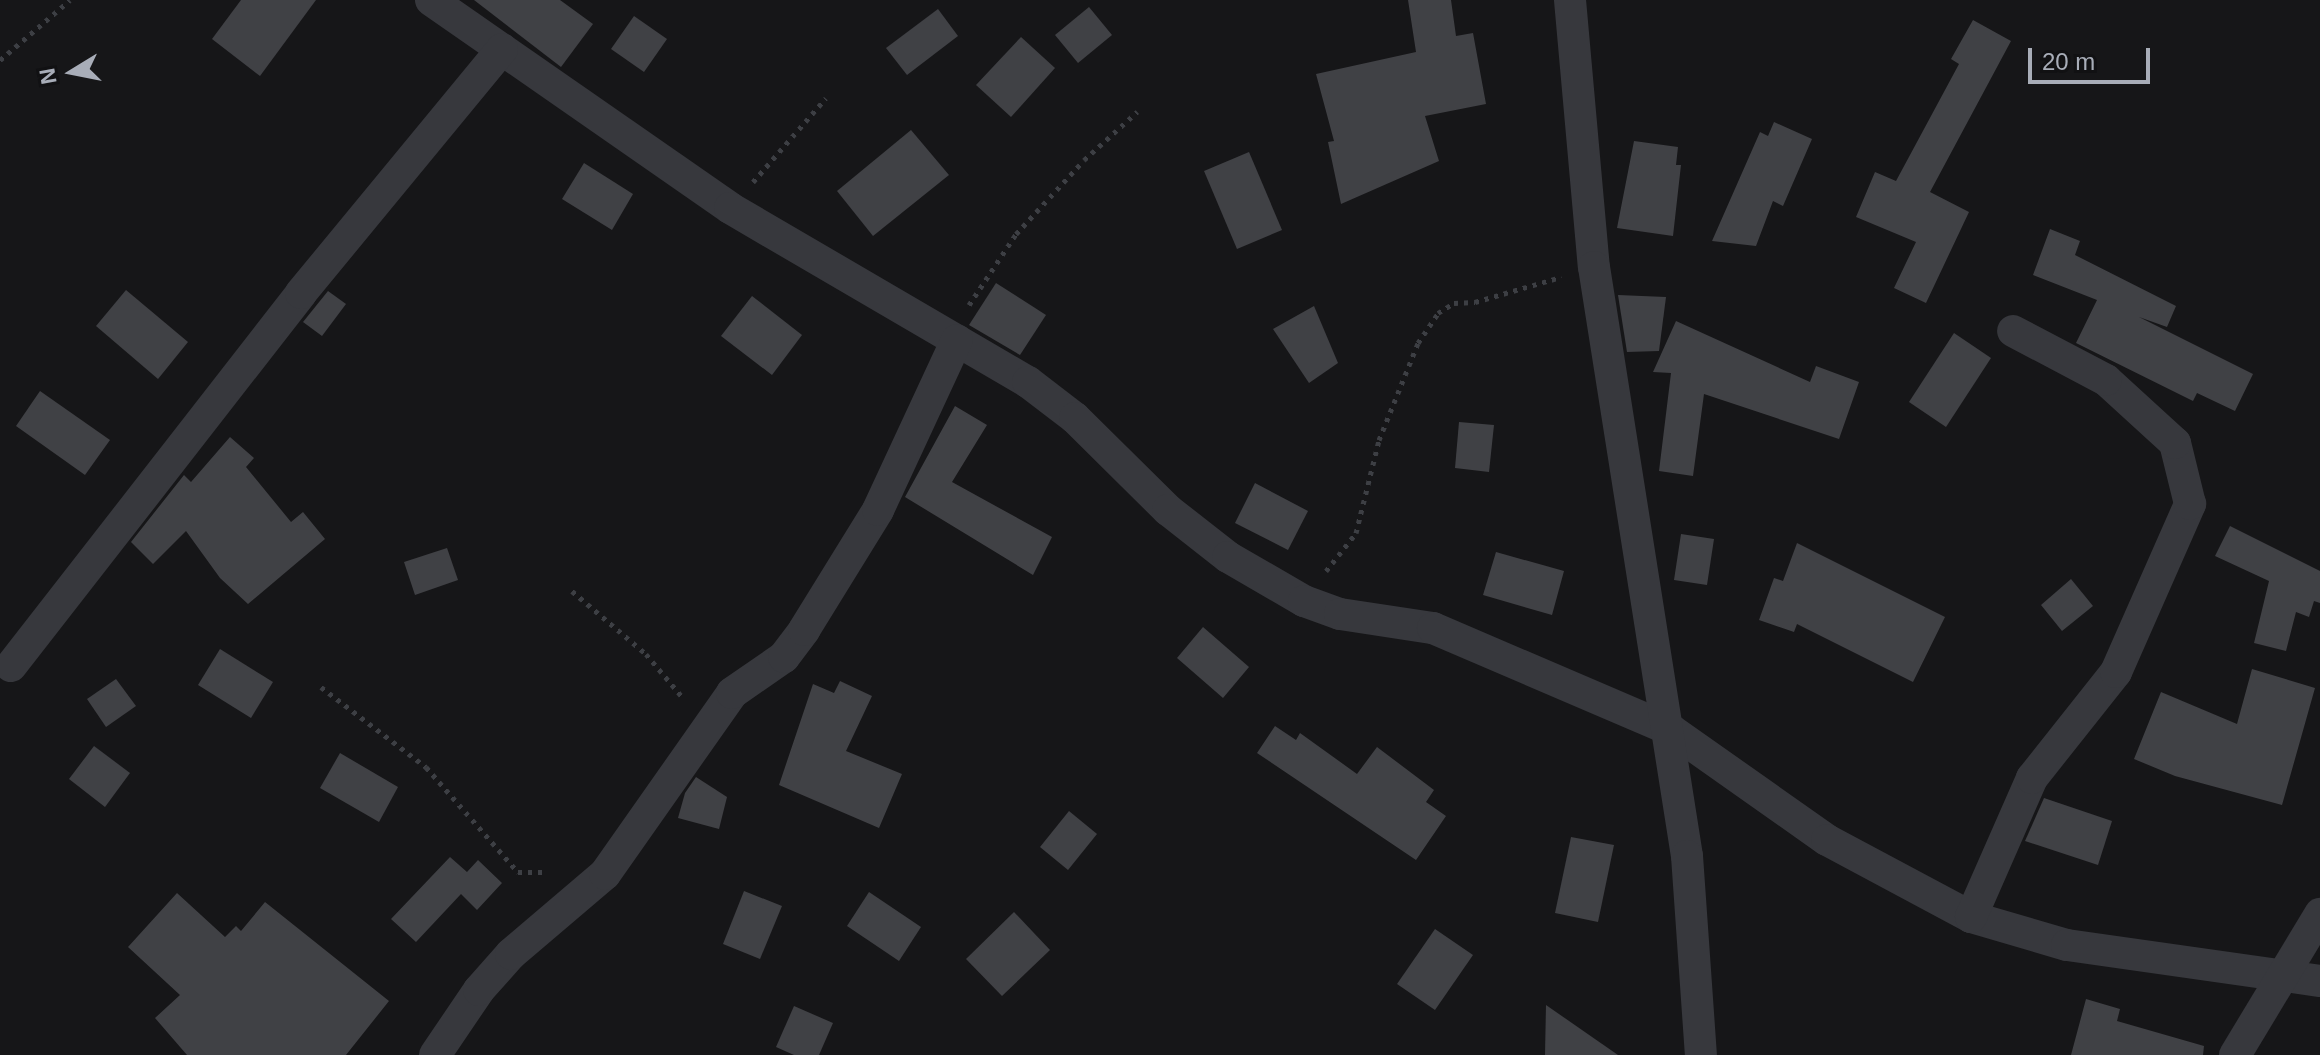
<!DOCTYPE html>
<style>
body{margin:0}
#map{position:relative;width:2320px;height:1055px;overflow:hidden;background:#161618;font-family:Arial,sans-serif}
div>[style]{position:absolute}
.building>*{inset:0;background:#404145}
.path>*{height:5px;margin-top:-2.5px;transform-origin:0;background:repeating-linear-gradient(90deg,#3d3f44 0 4px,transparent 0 10px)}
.minor>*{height:32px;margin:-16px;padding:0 16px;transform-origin:16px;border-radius:16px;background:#37383d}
span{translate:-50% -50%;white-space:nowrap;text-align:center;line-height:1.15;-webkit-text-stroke:7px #111113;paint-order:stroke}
.north{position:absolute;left:32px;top:32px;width:80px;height:80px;-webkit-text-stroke:6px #111113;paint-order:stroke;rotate:260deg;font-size:22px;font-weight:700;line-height:32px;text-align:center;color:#a8adb8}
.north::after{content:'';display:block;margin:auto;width:28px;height:36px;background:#a8adb8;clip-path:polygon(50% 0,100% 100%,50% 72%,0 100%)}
.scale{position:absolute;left:2028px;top:48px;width:122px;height:36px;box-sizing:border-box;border:4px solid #a8adb8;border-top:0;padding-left:10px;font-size:24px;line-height:28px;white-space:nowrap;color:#a8adb8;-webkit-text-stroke:6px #111113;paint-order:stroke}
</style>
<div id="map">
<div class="building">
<div style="clip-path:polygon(241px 0,316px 0,260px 76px,212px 39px)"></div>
<div style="clip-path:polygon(474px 0,560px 0,593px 24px,561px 67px)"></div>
<div style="clip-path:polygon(1408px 0,1451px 0,1456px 36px,1473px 33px,1486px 104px,1425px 116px,1439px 161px,1341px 204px,1328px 142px,1334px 141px,1316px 74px,1416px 52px)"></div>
<div style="clip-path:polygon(1089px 7px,1112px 35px,1078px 63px,1055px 35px)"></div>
<div style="clip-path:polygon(938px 9px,958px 36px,907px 75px,886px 48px)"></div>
<div style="clip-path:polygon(634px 16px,667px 39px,644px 72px,611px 49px)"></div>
<div style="clip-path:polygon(1973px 20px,2011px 41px,1930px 192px,1969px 212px,1926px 303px,1894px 288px,1916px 242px,1856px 217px,1875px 172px,1896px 181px,1959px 64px,1951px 59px)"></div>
<div style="clip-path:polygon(1021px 37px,1055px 68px,1011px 117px,976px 85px)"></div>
<div style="clip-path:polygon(1774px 122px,1812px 139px,1783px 206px,1773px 201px,1756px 246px,1712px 241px,1760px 132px,1768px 136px)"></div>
<div style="clip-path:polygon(911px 130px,949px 175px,873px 236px,837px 191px)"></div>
<div style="clip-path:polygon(1634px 141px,1678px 147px,1676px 165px,1681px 165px,1673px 236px,1617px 228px)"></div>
<div style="clip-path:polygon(1249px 152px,1282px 230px,1237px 249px,1204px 171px)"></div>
<div style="clip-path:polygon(584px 163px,633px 194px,612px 230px,562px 199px)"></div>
<div style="clip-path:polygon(2050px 229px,2080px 241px,2075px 255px,2176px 306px,2167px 327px,2139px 317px,2253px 374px,2235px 411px,2197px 393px,2193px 401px,2076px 343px,2097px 300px,2033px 275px)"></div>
<div style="clip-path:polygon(996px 283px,1046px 315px,1020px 355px,969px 325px)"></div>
<div style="clip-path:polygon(126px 290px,188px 342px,158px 379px,96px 326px)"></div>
<div style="clip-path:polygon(328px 291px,346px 304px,322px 336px,303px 322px)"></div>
<div style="clip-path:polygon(1618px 295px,1666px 297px,1659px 351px,1627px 352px)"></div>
<div style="clip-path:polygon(752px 296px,802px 335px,772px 375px,721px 336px)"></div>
<div style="clip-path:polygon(1314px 306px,1338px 363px,1309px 383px,1273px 329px)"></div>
<div style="clip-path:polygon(1676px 321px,1810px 382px,1816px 366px,1859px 382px,1839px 439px,1704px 394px,1693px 476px,1659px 471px,1671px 373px,1653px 372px)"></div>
<div style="clip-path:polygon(1954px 333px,1991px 358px,1946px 427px,1909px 402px)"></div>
<div style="clip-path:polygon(40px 391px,110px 440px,85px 475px,16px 426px)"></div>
<div style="clip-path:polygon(955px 406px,987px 425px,952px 482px,1052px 537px,1033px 575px,905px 497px)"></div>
<div style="clip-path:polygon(1459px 422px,1494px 425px,1489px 472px,1455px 468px)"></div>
<div style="clip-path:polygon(230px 437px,254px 458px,246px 467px,291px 522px,303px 512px,325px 539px,248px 604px,220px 578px,186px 531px,153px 564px,131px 542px,184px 475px,191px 482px)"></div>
<div style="clip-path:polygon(1255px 483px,1308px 511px,1288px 550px,1235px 523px)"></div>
<div style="clip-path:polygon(2230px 526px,2320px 571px,2320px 603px,2314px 601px,2309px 617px,2296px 612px,2286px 651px,2254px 643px,2269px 581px,2215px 556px)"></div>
<div style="clip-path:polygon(1681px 534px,1714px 539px,1707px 585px,1674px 580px)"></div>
<div style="clip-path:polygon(1797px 543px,1945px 617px,1913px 682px,1797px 624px,1794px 632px,1759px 620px,1774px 578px,1783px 581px)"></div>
<div style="clip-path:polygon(447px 548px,458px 580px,415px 595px,404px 562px)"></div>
<div style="clip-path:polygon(1496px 552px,1564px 571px,1552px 615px,1483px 595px)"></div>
<div style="clip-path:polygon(2071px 579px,2093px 606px,2062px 631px,2041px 605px)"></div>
<div style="clip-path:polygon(1203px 627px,1249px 667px,1223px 698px,1177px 658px)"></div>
<div style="clip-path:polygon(220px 649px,273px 682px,251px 718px,198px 685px)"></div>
<div style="clip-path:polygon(2252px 669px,2315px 688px,2282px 805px,2175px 776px,2134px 759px,2161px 692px,2237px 724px)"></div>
<div style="clip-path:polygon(116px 679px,136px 706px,106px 727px,87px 699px)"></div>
<div style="clip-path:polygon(840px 681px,872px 696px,846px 751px,902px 774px,879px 828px,779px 785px,813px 684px,834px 693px)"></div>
<div style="clip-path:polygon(1275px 726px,1296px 740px,1300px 733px,1357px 774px,1377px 747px,1434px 790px,1426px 802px,1446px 816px,1416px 860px,1257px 753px)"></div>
<div style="clip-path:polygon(94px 746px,130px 773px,105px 807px,69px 779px)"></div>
<div style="clip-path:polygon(340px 753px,398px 787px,379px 822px,320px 788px)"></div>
<div style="clip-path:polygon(696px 777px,727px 797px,719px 829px,678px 818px,685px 793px)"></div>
<div style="clip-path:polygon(2044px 798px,2112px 821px,2098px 865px,2025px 841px)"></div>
<div style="clip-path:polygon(1069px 811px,1097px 834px,1068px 870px,1040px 847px)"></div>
<div style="clip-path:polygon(1571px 837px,1614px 845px,1598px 922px,1555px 913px)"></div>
<div style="clip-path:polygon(450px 857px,467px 872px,478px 860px,502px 883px,477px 910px,461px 894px,416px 942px,391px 919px)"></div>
<div style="clip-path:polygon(744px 891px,782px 906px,760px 959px,723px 944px)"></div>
<div style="clip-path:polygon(869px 892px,921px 927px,899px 961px,847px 926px)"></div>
<div style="clip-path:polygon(177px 893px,225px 937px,236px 926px,241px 931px,265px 902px,389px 1001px,346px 1055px,187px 1055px,155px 1018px,180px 995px,128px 947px)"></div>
<div style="clip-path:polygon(1014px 912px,1050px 950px,1002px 996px,966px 959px)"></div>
<div style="clip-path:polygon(1435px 929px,1473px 955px,1435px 1010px,1397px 984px)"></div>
<div style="clip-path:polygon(2086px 999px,2120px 1009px,2117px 1021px,2204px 1046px,2203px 1055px,2071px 1055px)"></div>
<div style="clip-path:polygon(1546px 1005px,1618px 1055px,1545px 1055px)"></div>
<div style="clip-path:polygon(794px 1006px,833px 1023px,819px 1055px,794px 1055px,776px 1047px)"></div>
</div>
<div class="path">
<div style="left:0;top:60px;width:92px;rotate:-40.6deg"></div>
<div style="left:753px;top:182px;width:111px;rotate:-49deg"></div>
<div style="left:969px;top:305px;width:85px;rotate:-56.5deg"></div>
<div style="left:1016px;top:234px;width:100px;rotate:-47.4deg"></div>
<div style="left:1084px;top:160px;width:72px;rotate:-42.2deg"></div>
<div style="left:1326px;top:571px;width:48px;rotate:-51.7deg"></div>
<div style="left:1356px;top:533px;width:96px;rotate:-76.1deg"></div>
<div style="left:1379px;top:440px;width:105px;rotate:-68.1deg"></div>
<div style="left:1418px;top:343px;width:36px;rotate:-56deg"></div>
<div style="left:1438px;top:313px;width:19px;rotate:-32deg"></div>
<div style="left:1454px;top:303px;width:21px;rotate:-3deg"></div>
<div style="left:1475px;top:302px;width:90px;rotate:-16.2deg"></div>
<div style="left:572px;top:591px;width:97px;rotate:40.4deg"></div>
<div style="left:646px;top:654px;width:59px;rotate:49.8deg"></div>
<div style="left:321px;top:687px;width:132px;rotate:37.3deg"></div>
<div style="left:426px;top:767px;width:140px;rotate:48.8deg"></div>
<div style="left:518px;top:872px;width:30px"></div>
</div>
<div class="minor">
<div style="left:431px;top:0;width:364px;rotate:34.8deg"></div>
<div style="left:730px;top:208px;width:345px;rotate:30.3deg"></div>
<div style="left:1028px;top:382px;width:59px;rotate:37.5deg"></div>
<div style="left:1075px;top:418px;width:131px;rotate:44.7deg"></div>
<div style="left:1168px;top:510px;width:76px;rotate:38.1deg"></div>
<div style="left:1228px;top:557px;width:88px;rotate:30.1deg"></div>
<div style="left:1304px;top:601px;width:38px;rotate:20deg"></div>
<div style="left:1340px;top:614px;width:94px;rotate:8.6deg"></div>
<div style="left:1433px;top:628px;width:259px;rotate:23.2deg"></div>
<div style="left:1671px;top:730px;width:191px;rotate:35.2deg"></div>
<div style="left:1827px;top:840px;width:163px;rotate:28.1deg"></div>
<div style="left:1971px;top:917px;width:100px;rotate:16.3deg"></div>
<div style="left:2067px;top:945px;width:256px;rotate:8.1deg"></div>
<div style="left:1570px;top:0;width:268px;rotate:84.9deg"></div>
<div style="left:1594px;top:267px;width:596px;rotate:81.03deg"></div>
<div style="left:1687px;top:856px;width:199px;rotate:86deg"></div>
<div style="left:11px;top:666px;width:472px;rotate:-52.1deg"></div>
<div style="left:301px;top:293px;width:316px;rotate:-50.5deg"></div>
<div style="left:1971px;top:917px;width:152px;rotate:-66.3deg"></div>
<div style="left:2032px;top:778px;width:135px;rotate:-51.6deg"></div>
<div style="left:2116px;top:672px;width:184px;rotate:-66.2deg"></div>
<div style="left:2190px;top:504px;width:63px;rotate:-103.8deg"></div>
<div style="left:2175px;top:443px;width:93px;rotate:-137.6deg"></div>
<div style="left:2106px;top:380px;width:105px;rotate:-152.2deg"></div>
<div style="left:435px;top:1055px;width:78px;rotate:-55.9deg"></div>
<div style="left:479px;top:990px;width:48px;rotate:-48.4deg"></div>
<div style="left:511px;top:954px;width:123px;rotate:-40.4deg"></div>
<div style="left:605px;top:874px;width:221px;rotate:-54.9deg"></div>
<div style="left:732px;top:693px;width:63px;rotate:-34.7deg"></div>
<div style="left:784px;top:657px;width:34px;rotate:-53deg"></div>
<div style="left:804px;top:630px;width:141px;rotate:-58.3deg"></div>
<div style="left:878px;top:510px;width:187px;rotate:-65.1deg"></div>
<div style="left:2235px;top:1055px;width:165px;rotate:-58.9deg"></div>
</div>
<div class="north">N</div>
<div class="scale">20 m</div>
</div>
